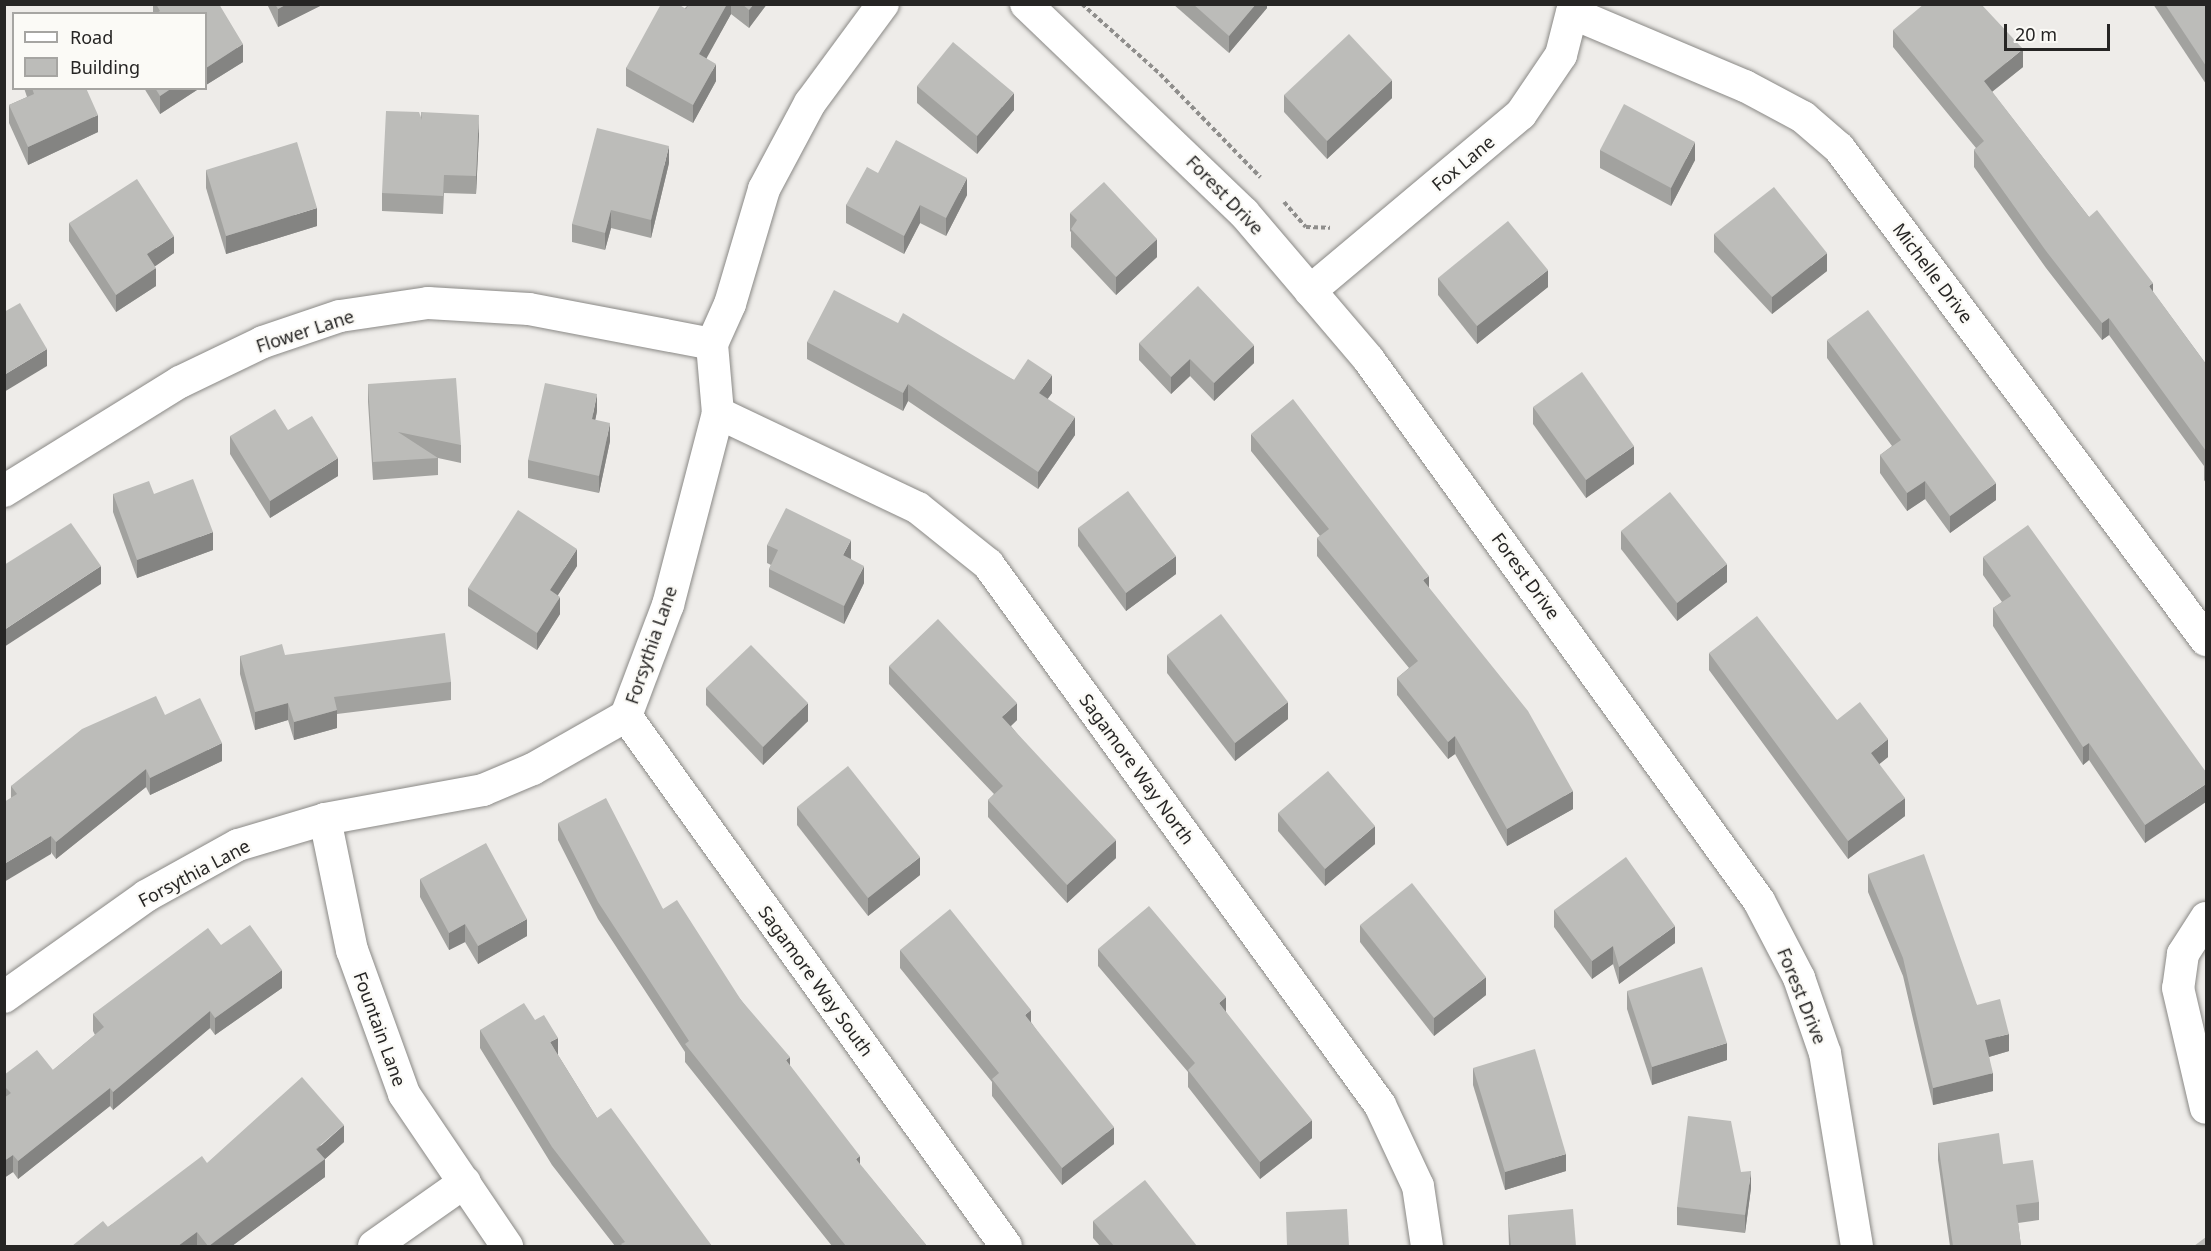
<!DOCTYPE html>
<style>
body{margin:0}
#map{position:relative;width:2211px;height:1251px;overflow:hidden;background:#eeece9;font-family:"Noto Sans",sans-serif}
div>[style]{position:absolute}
.path>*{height:4px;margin-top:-2px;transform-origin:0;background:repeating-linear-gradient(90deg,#8f8e8c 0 4.5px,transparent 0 7.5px)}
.roads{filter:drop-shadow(0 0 2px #8a8986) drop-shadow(0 0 2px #8a8986)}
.minor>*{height:32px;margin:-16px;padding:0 16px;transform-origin:16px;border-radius:16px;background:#fff}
.wall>*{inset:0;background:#a2a29f}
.shaded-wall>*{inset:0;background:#848482}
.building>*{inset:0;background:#bcbcb9}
span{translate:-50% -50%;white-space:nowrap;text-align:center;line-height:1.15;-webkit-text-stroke:4.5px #fbfaf6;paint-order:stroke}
.street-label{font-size:18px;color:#262524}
.frame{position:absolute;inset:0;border:6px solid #262524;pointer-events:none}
.legend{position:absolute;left:12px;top:12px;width:195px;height:78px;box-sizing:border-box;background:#fbfaf6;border:2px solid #a6a5a2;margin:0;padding:8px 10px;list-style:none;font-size:18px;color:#262524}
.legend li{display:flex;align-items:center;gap:12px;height:30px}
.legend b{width:30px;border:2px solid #a6a5a2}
.scale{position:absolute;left:2004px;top:24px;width:106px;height:27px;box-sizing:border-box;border:3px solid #262524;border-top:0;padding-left:8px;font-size:18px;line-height:21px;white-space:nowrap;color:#262524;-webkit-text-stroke:4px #fbfaf6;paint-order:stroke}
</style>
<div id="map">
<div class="path">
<div style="left:1082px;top:4px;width:105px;rotate:41.9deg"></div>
<div style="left:1160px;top:74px;width:144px;rotate:45.8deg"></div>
<div style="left:1284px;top:202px;width:33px;rotate:49deg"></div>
<div style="left:1306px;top:227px;width:24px;rotate:2deg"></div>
</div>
<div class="roads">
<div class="minor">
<div style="left:1026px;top:4px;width:302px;rotate:43.8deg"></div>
<div style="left:1244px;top:213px;width:193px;rotate:49.6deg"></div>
<div style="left:1369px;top:360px;width:667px;rotate:54.21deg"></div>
<div style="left:1759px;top:901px;width:87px;rotate:62.5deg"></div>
<div style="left:1799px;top:978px;width:79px;rotate:70.9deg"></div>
<div style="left:1825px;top:1053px;width:196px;rotate:80.6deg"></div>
<div style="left:1572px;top:13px;width:188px;rotate:22.9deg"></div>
<div style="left:1745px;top:86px;width:66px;rotate:28.1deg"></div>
<div style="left:1803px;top:117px;width:48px;rotate:40.7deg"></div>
<div style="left:1839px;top:148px;width:614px;rotate:53.28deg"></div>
<div style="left:1310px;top:291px;width:275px;rotate:-40deg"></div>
<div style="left:1521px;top:114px;width:71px;rotate:-55.9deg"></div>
<div style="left:1561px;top:55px;width:53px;rotate:-75.7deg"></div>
<div style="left:718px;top:413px;width:221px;rotate:25.4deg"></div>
<div style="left:918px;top:508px;width:90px;rotate:38.7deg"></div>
<div style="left:988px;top:564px;width:668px;rotate:54.07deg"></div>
<div style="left:1380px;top:1105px;width:89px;rotate:64.9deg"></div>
<div style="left:1418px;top:1186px;width:61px;rotate:81.5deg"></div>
<div style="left:4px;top:491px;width:207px;rotate:-31.8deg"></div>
<div style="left:180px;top:382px;width:92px;rotate:-25.7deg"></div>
<div style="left:263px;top:342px;width:81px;rotate:-18.7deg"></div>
<div style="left:340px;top:316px;width:89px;rotate:-8.4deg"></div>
<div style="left:428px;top:303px;width:101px;rotate:3.4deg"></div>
<div style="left:529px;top:309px;width:186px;rotate:10.8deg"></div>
<div style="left:626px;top:716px;width:652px;rotate:54.36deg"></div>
<div style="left:325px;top:819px;width:134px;rotate:78.4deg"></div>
<div style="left:352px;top:950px;width:153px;rotate:70.1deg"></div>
<div style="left:404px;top:1094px;width:184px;rotate:55.9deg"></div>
<div style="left:2206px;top:918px;width:43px;rotate:122.6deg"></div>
<div style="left:2183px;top:954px;width:34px;rotate:98deg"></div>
<div style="left:2178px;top:988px;width:123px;rotate:76.9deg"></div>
<div style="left:4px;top:997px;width:174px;rotate:-35.4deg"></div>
<div style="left:146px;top:896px;width:105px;rotate:-29deg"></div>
<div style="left:238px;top:845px;width:91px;rotate:-16.6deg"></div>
<div style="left:325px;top:819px;width:161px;rotate:-10.4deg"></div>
<div style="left:483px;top:790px;width:54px;rotate:-22.8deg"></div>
<div style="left:533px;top:769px;width:107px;rotate:-29.7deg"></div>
<div style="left:626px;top:716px;width:119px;rotate:-69.3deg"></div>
<div style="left:668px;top:605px;width:198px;rotate:-75.4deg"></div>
<div style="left:718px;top:413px;width:69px;rotate:-95deg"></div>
<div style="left:712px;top:344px;width:44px;rotate:-65.8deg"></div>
<div style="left:730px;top:304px;width:120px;rotate:-73.5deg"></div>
<div style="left:764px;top:189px;width:98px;rotate:-61.9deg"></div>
<div style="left:810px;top:103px;width:123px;rotate:-53.6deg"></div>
<div style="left:374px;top:1246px;width:111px;rotate:-35.1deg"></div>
</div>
</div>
<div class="wall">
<div style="clip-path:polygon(153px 4px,219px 4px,243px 62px,206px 85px,206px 14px,153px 14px)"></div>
<div style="clip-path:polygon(267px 4px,324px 4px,278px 27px)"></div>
<div style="clip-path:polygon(689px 4px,767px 4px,749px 28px,731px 14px,706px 58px,716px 81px,693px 123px,626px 86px,626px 68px)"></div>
<div style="clip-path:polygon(1173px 4px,1267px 4px,1267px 8px,1229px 53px)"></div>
<div style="clip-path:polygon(2153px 4px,2206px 4px,2206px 84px)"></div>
<div style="clip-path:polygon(1893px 30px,2023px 67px,1992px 92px,2089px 217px,2153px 292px,2206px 364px,2206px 483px,2204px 480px,2204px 466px,2109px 335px,2102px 340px,2046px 268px,1974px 167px,1974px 150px,1976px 148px,1893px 47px)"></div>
<div style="clip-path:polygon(917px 86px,1014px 110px,977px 154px,917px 103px)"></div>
<div style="clip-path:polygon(24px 88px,86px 88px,98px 132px,28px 165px,9px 123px,9px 105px,27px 97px)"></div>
<div style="clip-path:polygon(144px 88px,200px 88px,160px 114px)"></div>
<div style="clip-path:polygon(1284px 95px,1392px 98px,1327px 159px,1284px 112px)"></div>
<div style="clip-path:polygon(421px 112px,479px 133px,476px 194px,444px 193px,443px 214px,382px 211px,382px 193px,421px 118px)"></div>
<div style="clip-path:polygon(1600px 150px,1695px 160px,1671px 206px,1600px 168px)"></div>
<div style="clip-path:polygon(669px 163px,651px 238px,611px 228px,605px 250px,572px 242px,572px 224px)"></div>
<div style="clip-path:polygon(206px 170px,317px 226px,226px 254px,206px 188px)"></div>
<div style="clip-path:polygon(878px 173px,967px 195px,946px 236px,920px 223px,904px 254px,846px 223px,846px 205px)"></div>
<div style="clip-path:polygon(1070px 213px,1157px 257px,1116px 295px,1071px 247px,1071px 232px,1070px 231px)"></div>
<div style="clip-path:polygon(69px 223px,174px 253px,155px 266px,156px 286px,116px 312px,69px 241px)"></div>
<div style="clip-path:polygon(1714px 234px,1827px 271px,1772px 314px,1714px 252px)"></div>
<div style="clip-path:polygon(1438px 278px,1548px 287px,1477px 344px,1438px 295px)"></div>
<div style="clip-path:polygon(898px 323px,1014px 380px,1052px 393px,1047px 399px,1075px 435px,1038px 489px,908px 401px,903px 411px,807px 359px,807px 342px)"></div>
<div style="clip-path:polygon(1827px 340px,1996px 500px,1950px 533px,1925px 499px,1907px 511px,1880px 473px,1880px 455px,1892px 446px,1827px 358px)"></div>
<div style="clip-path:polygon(1139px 343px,1254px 363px,1214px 401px,1190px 376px,1171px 394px,1139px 360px)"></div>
<div style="clip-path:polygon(368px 384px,461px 445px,461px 463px,438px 458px,438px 475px,373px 480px,368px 402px)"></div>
<div style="clip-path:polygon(1533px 407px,1634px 464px,1586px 498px,1533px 424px)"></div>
<div style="clip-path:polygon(597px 411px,595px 420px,610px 441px,599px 493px,528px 478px,528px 460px)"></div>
<div style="clip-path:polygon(1251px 434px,1429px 588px,1573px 809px,1507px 846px,1455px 754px,1448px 759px,1397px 695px,1397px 678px,1409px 668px,1317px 556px,1317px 538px,1320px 536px,1251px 451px)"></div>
<div style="clip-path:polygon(230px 436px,338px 476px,270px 518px,230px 454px)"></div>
<div style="clip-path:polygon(113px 494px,154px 494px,213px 550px,137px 578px,113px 512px)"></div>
<div style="clip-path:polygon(1078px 528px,1176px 574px,1126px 611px,1078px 546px)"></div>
<div style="clip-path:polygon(1621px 531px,1727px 582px,1677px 621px,1621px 549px)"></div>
<div style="clip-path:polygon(767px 545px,851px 558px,851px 559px,864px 583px,844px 624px,769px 587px,769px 569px,771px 565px,767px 563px)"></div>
<div style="clip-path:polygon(1983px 557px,2206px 772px,2145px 843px,2089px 760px,2083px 765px,1993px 626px,1993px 608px,2002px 602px,1983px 575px)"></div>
<div style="clip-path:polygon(577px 566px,558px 595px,560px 614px,537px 650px,468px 606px,468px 588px)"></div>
<div style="clip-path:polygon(1709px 653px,1837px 720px,1888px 757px,1879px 764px,1905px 816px,1848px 859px,1709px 670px)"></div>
<div style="clip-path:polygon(285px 655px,451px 682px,451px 700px,337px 714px,337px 728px,294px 740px,288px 720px,255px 730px,240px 674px,240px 656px)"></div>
<div style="clip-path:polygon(1167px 655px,1288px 719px,1235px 761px,1167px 673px)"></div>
<div style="clip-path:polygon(889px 666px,1017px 720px,1011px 726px,1116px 858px,1067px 903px,988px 817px,988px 800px,994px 794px,889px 684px)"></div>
<div style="clip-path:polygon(706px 688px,808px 721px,763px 765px,706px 705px)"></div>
<div style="clip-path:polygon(165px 715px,222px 761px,150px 795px,146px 787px,56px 859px,11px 798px,11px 786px)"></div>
<div style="clip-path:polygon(797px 807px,920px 875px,868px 916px,797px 825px)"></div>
<div style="clip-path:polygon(1278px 813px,1375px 844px,1325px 886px,1278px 831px)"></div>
<div style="clip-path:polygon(558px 823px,663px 909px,741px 1000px,790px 1066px,860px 1165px,927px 1246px,832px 1246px,685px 1062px,685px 1052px,598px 919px,558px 840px)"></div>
<div style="clip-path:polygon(1868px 874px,1977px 1005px,2009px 1051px,1989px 1057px,1993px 1091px,1933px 1105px,1903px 976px,1868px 892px)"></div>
<div style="clip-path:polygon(420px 879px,527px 936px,478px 964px,465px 942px,449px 950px,420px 897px)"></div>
<div style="clip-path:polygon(1554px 910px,1675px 943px,1619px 984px,1613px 964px,1592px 979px,1554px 927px)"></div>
<div style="clip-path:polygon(1360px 925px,1486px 995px,1434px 1036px,1360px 942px)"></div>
<div style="clip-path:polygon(221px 945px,282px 988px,215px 1035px,210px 1028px,113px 1110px,110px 1106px,18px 1179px,13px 1172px,4px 1178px,4px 1075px,53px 1070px,95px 1035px,93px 1031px,93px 1014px)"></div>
<div style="clip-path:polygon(1098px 949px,1226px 1012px,1312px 1138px,1260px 1179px,1188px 1087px,1188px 1072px,1098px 966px)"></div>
<div style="clip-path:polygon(900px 950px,1031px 1022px,1114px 1144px,1062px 1185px,992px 1096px,992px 1082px,900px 968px)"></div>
<div style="clip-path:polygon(1627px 991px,1727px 1060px,1652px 1085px,1627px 1009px)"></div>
<div style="clip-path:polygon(535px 1020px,558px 1055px,597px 1118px,712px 1246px,615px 1246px,552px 1165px,480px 1048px,480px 1030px)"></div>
<div style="clip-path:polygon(1473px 1068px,1566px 1171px,1505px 1190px,1473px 1085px)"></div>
<div style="clip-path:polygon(344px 1142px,325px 1159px,325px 1177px,232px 1246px,72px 1246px,108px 1227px,207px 1163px)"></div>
<div style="clip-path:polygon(1938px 1143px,2003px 1164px,2039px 1202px,2039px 1220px,2018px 1223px,2021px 1246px,1950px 1246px,1938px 1160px)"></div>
<div style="clip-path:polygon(1741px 1172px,1751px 1188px,1745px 1233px,1677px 1225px,1677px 1207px)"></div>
<div style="clip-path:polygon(1508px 1215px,1576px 1246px,1509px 1246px)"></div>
<div style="clip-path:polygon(1093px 1221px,1197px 1246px,1100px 1246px,1093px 1238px)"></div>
</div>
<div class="shaded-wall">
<div style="clip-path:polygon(287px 4px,324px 4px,278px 27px,278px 9px)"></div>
<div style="clip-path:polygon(727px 4px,731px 4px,731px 14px,699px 72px,699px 54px)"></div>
<div style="clip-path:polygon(754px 4px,767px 4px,749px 28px,749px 10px)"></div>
<div style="clip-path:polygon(1256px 4px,1267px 4px,1267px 8px,1229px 53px,1229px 36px)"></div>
<div style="clip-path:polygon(243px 44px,243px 62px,206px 85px,206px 68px)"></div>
<div style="clip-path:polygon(2023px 49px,2023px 67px,1984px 98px,1984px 81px)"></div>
<div style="clip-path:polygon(716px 64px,716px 81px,693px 123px,693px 105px)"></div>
<div style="clip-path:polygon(1392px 80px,1392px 98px,1327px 159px,1327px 141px)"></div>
<div style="clip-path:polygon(172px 88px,200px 88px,160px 114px,160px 96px)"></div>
<div style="clip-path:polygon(1014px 93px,1014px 110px,977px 154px,977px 136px)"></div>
<div style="clip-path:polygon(98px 115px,98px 132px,28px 165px,28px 147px)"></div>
<div style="clip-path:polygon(479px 115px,479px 133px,476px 194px,476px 176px)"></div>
<div style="clip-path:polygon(1695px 142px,1695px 160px,1671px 206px,1671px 188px)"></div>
<div style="clip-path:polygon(669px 146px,669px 163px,651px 238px,651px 220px)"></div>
<div style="clip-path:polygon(967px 178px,967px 195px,946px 236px,946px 218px)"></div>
<div style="clip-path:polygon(920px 205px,920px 223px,904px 254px,904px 236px)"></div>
<div style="clip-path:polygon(317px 208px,317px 226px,226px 254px,226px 236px)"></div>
<div style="clip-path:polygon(611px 210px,611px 228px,605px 250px,605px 233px)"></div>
<div style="clip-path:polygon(174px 236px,174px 253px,147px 272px,147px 254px)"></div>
<div style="clip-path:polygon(1157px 239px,1157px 257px,1116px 295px,1116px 277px)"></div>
<div style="clip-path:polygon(1827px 253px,1827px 271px,1772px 314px,1772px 297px)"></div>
<div style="clip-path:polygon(156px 268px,156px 286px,116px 312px,116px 295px)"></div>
<div style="clip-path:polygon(1548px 270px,1548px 287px,1477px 344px,1477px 326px)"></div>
<div style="clip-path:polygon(2153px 283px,2153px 300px,2149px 286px)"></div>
<div style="clip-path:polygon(2109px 318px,2109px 335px,2102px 340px,2102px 323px)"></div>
<div style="clip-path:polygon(1254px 345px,1254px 363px,1214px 401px,1214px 383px)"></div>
<div style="clip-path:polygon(47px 349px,47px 366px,4px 392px,4px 375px)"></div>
<div style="clip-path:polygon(1190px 359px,1190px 376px,1171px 394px,1171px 377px)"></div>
<div style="clip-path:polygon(1052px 375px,1052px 393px,1039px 411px,1039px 393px)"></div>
<div style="clip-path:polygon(908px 384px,908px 401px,903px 411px,903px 393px)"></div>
<div style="clip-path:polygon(597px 394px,597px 411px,592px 437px,592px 419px)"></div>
<div style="clip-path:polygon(1075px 417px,1075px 435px,1038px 489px,1038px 472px)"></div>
<div style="clip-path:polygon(610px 423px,610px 441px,599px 493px,599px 476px)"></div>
<div style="clip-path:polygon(1634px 446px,1634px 464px,1586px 498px,1586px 480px)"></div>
<div style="clip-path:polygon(338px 458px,338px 476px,270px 518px,270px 501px)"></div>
<div style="clip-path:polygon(1925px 481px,1925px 499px,1907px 511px,1907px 493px)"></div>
<div style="clip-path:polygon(1996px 483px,1996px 500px,1950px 533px,1950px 516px)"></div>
<div style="clip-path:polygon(213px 532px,213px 550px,137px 578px,137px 560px)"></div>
<div style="clip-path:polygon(851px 540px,851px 558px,843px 573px,843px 555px)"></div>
<div style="clip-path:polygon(577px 549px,577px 566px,550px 607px,550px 590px)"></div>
<div style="clip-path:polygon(1176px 556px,1176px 574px,1126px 611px,1126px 593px)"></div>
<div style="clip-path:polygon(1727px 564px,1727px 582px,1677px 621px,1677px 603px)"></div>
<div style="clip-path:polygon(101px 566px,101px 584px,4px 647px,4px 630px)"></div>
<div style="clip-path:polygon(864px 566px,864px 583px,844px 624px,844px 606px)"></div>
<div style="clip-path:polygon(1429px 576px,1429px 593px,1423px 580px)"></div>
<div style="clip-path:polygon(560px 597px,560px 614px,537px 650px,537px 633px)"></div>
<div style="clip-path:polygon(1288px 702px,1288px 719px,1235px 761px,1235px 743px)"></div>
<div style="clip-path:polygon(288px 703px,288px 720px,255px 730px,255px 712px)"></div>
<div style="clip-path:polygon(808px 703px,808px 721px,763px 765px,763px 747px)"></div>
<div style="clip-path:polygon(1017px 703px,1017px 720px,1002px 734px,1002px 717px)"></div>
<div style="clip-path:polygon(337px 710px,337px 728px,294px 740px,294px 722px)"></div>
<div style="clip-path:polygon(1455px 736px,1455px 754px,1448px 759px,1448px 742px)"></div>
<div style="clip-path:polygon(1888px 739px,1888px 757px,1871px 771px,1871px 753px)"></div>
<div style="clip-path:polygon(222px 743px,222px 761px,150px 795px,150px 778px)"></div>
<div style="clip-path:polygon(2089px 743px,2089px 760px,2083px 765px,2083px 747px)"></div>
<div style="clip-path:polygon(146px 769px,146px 787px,56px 859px,56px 842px)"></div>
<div style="clip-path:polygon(2206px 784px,2206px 802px,2145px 843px,2145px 825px)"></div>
<div style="clip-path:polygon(1573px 791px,1573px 809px,1507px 846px,1507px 829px)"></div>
<div style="clip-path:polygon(1905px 798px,1905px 816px,1848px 859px,1848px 841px)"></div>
<div style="clip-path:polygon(1375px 826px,1375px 844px,1325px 886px,1325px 869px)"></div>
<div style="clip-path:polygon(51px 836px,51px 854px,4px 882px,4px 864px)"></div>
<div style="clip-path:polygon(1116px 840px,1116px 858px,1067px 903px,1067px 885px)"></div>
<div style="clip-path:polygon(920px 857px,920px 875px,868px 916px,868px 898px)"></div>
<div style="clip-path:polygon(527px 919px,527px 936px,478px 964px,478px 946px)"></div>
<div style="clip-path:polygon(465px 924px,465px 942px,449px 950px,449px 933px)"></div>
<div style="clip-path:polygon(1675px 926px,1675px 943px,1619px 984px,1619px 967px)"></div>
<div style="clip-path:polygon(1613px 946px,1613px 964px,1592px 979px,1592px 961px)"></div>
<div style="clip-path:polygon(282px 970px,282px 988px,215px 1035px,215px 1018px)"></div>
<div style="clip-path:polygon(1486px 977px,1486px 995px,1434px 1036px,1434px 1018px)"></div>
<div style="clip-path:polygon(1226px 997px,1226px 1014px,1219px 1003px)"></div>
<div style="clip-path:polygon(1031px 1010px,1031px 1027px,1025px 1015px)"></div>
<div style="clip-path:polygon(210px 1011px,210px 1028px,113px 1110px,113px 1092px)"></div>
<div style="clip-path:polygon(2009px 1034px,2009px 1051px,1985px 1058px,1985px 1040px)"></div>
<div style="clip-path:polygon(558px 1038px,558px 1056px,550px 1042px)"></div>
<div style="clip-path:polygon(1727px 1043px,1727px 1060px,1652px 1085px,1652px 1067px)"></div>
<div style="clip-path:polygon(790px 1057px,790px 1075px,786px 1060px)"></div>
<div style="clip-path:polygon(1993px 1073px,1993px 1091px,1933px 1105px,1933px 1088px)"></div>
<div style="clip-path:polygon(110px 1088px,110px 1106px,18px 1179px,18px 1161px)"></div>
<div style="clip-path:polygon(1312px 1120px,1312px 1138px,1260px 1179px,1260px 1162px)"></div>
<div style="clip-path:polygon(344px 1125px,344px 1142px,324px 1160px,325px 1159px,325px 1177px,232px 1246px,209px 1246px)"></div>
<div style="clip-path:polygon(1114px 1127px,1114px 1144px,1062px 1185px,1062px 1168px)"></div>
<div style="clip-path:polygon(1566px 1154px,1566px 1171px,1505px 1190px,1505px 1172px)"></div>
<div style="clip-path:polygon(13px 1155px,13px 1172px,4px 1178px,4px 1161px)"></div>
<div style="clip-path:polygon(860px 1156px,860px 1173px,856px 1159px)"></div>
<div style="clip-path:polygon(1751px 1171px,1751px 1188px,1745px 1233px,1745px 1215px)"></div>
<div style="clip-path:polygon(197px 1232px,197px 1246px,178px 1246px)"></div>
</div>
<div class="building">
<div style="clip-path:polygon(156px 4px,219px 4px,243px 44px,206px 68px,206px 14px,155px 14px,160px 11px)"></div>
<div style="clip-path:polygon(275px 4px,287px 4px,278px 9px)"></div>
<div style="clip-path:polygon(661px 4px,678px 4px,686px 9px,689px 4px,727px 4px,699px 54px,716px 64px,693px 105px,626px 68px)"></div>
<div style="clip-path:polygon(742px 4px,754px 4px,749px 10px)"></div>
<div style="clip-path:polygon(1193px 4px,1256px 4px,1229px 36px)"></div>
<div style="clip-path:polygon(1924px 4px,1981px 4px,2023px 49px,1984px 81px,2089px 217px,2097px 210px,2153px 283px,2149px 286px,2206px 364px,2206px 451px,2109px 318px,2102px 323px,2046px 251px,1974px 150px,1984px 141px,1893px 30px)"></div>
<div style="clip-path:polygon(2165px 4px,2206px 4px,2206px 66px)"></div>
<div style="clip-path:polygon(1349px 34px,1392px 80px,1327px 141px,1284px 95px)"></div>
<div style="clip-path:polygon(953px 42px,1014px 93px,977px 136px,917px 86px)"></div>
<div style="clip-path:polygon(32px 88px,86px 88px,98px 115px,28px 147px,9px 105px,34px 94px)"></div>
<div style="clip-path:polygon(155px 88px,172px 88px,160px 96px)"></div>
<div style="clip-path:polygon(1624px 104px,1695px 142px,1671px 188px,1600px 150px)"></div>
<div style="clip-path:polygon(386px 111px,419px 112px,422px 120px,421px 112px,479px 115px,476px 176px,444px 175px,443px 196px,382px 193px)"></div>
<div style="clip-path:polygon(597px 128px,669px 146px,651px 220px,611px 210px,605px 233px,572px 224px)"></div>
<div style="clip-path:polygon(896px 140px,967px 178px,946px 218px,920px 205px,904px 236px,846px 205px,867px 167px,878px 173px)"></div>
<div style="clip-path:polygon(297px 142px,317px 208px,226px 236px,206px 170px)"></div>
<div style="clip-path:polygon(137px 179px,174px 236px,147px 254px,156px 268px,116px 295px,69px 223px)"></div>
<div style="clip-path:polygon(1104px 182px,1157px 239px,1116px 277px,1071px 229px,1077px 220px,1070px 213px)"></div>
<div style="clip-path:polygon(1774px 187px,1827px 253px,1772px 297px,1714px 234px)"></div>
<div style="clip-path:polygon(1508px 221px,1548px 270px,1477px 326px,1438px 278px)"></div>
<div style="clip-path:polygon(1198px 286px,1254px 345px,1214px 383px,1190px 359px,1171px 377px,1139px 343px)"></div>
<div style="clip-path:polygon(834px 290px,898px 323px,903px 313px,1014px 380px,1028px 359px,1052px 375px,1039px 393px,1075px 417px,1038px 472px,908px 384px,903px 393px,807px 342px)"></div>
<div style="clip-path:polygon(20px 303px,47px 349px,4px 375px,4px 312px)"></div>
<div style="clip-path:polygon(1868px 310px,1996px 483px,1950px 516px,1925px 481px,1907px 493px,1880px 455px,1901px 440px,1827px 340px)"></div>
<div style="clip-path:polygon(1582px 372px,1634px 446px,1586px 480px,1533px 407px)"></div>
<div style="clip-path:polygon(456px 378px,461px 445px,398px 432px,438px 458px,373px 462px,368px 384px)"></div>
<div style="clip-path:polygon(545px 383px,597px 394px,592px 419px,610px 423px,599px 476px,528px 460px)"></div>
<div style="clip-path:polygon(1293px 399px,1429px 576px,1423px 580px,1528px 711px,1573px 791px,1507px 829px,1455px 736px,1448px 742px,1397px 678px,1418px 661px,1317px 538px,1329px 529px,1251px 434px)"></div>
<div style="clip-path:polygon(275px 409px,288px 430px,312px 416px,338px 458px,270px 501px,230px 436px)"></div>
<div style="clip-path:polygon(193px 479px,213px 532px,137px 560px,113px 494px,149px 481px,154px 494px)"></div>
<div style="clip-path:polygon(1128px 491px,1176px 556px,1126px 593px,1078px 528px)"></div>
<div style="clip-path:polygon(1670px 492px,1727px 564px,1677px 603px,1621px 531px)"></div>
<div style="clip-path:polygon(786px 508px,851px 540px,843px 555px,864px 566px,844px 606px,769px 569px,778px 550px,767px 545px)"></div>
<div style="clip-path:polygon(518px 510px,577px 549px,550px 590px,560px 597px,537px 633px,468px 588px)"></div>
<div style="clip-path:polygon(71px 523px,101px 566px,4px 630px,4px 565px)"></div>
<div style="clip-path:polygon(2028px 525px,2206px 772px,2206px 784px,2145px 825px,2089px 743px,2083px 747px,1993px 608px,2011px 596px,1983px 557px)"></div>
<div style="clip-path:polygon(1221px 614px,1288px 702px,1235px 743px,1167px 655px)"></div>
<div style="clip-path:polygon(1757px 616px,1837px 720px,1860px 702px,1888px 739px,1871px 753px,1905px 798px,1848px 841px,1709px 653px)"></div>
<div style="clip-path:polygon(938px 619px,1017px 703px,1002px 717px,1116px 840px,1067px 885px,988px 800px,1003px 786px,889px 666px)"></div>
<div style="clip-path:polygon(445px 633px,451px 682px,334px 697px,337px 710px,294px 722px,288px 703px,255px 712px,240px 656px,282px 644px,285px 655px)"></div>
<div style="clip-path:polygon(751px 645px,808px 703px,763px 747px,706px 688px)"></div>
<div style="clip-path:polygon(156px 696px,165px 715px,200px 698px,222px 743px,150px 778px,146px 769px,56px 842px,51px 836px,4px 864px,4px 802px,17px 794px,11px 786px,82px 729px)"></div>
<div style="clip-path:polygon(848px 766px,920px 857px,868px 898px,797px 807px)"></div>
<div style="clip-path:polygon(1328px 771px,1375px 826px,1325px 869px,1278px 813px)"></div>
<div style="clip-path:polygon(606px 798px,663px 909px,677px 900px,741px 1000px,790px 1057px,786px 1060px,860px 1156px,856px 1159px,927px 1246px,846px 1246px,685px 1044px,689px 1041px,598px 902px,558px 823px)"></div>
<div style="clip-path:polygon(486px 843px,527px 919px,478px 946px,465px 924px,449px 933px,420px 879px)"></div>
<div style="clip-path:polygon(1924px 854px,1977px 1005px,2000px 999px,2009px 1034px,1985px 1040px,1993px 1073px,1933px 1088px,1903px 958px,1868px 874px)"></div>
<div style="clip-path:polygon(1626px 857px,1675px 926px,1619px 967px,1613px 946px,1592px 961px,1554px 910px)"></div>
<div style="clip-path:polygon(1412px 883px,1486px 977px,1434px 1018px,1360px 925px)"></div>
<div style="clip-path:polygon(1149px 906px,1226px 997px,1219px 1003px,1312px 1120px,1260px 1162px,1188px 1070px,1195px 1063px,1098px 949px)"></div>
<div style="clip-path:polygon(950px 909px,1031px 1010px,1025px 1015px,1114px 1127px,1062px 1168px,992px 1079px,999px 1073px,900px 950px)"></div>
<div style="clip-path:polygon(250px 925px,282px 970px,215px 1018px,210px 1011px,113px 1092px,110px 1088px,18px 1161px,13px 1155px,4px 1161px,4px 1098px,11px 1093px,4px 1086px,4px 1075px,37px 1050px,53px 1070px,104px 1027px,93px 1014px,208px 928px,221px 945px)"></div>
<div style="clip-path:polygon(1702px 967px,1727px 1043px,1652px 1067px,1627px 991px)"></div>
<div style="clip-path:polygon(524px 1003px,535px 1020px,544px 1015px,558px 1038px,550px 1042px,597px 1118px,611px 1108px,712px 1246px,623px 1246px,621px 1244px,625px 1242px,552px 1147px,480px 1030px)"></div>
<div style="clip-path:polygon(1535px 1049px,1566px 1154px,1505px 1172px,1473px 1068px)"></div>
<div style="clip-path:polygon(302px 1077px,344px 1125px,316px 1149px,325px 1159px,209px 1246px,208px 1246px,197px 1232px,178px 1246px,72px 1246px,103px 1221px,108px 1227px,202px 1156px,207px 1163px)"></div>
<div style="clip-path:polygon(1688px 1116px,1731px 1121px,1741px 1172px,1751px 1171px,1745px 1215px,1677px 1207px)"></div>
<div style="clip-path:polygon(1999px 1133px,2003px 1164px,2033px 1160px,2039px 1202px,2016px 1205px,2021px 1246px,1953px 1246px,1938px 1143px)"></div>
<div style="clip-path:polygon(1145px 1180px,1197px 1246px,1114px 1246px,1093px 1221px)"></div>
<div style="clip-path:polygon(1347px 1209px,1349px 1246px,1287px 1246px,1286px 1212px)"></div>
<div style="clip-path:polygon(1573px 1209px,1576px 1246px,1511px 1246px,1508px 1215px)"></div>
<div style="clip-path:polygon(2206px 1237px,2206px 1246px,2194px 1246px)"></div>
</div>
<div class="street-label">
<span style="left:1463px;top:163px;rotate:-40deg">Fox Lane</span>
<span style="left:1225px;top:195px;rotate:46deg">Forest Drive</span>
<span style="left:1933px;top:273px;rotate:53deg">Michelle Drive</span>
<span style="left:305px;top:331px;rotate:-18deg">Flower Lane</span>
<span style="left:1526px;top:576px;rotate:54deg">Forest Drive</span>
<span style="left:651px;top:645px;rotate:-71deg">Forsythia Lane</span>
<span style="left:1137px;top:769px;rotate:54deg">Sagamore Way North</span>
<span style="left:194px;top:873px;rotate:-28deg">Forsythia Lane</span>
<span style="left:816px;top:981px;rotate:54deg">Sagamore Way South</span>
<span style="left:1802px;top:996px;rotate:68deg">Forest Drive</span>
<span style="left:380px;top:1029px;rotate:70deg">Fountain Lane</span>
</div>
<div class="frame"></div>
<ul class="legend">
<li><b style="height:8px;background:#fff"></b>Road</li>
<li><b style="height:16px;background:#bcbcb9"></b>Building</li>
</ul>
<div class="scale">20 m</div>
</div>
